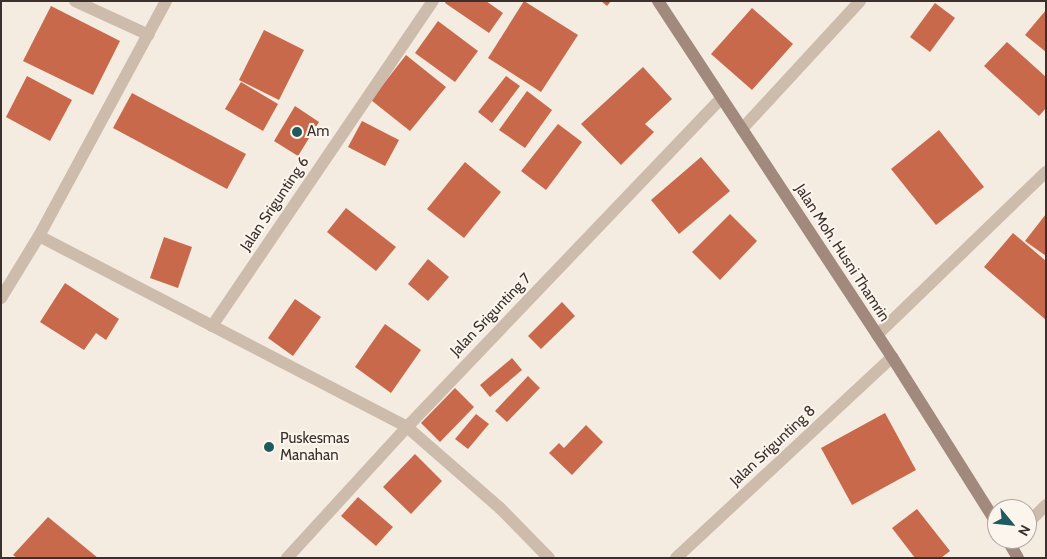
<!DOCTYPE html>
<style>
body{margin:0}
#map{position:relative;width:1047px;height:559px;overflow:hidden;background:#f4ebe1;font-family:Cabin,sans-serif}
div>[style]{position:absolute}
.building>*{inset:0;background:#c8694b}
.street>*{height:12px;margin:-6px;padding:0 6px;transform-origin:6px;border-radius:6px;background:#cdbbac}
.secondary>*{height:12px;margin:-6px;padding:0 6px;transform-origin:6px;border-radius:6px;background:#a18a7d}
.dots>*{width:14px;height:14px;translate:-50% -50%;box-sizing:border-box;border:2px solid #fbf5ee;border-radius:50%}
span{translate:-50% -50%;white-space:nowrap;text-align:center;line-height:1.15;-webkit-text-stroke:4px #fbf5ee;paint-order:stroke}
.poi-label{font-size:15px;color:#3b302b}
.left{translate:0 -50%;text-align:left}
.street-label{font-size:15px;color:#3b302b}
.frame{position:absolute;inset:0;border:2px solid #3b302b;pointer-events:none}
.north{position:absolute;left:987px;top:499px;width:50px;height:50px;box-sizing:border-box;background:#fbf5ee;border:1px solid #aea6a0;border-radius:50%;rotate:118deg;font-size:14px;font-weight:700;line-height:20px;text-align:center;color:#3b302b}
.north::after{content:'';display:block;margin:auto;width:18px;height:22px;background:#1f5a5e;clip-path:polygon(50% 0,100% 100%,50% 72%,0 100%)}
</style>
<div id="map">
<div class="building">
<div style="clip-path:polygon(446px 1px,486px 1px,503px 13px,489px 33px,445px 3px)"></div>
<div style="clip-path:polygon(524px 1px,578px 35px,541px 92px,488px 58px)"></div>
<div style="clip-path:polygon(601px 1px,611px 1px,607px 6px)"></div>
<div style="clip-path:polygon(935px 3px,955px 18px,930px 52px,910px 37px)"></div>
<div style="clip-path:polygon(51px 6px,120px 41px,93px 95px,23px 61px)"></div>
<div style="clip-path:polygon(752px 8px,793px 44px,752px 90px,711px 54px)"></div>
<div style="clip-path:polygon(1046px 10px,1046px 52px,1025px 35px)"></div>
<div style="clip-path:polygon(438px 21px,478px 51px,455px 82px,415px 53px)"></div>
<div style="clip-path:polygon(264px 30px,304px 50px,279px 100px,239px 80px)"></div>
<div style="clip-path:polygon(1007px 42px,1046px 77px,1046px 108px,1039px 116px,984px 66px)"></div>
<div style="clip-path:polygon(406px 55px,446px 87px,410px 131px,371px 100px)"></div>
<div style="clip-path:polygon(643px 67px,672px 99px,645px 124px,654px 132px,621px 165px,581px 124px)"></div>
<div style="clip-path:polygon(27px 76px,72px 100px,50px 141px,6px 117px)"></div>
<div style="clip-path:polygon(506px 76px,520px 86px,492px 123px,478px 112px)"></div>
<div style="clip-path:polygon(241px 82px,278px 104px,263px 131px,225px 109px)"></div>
<div style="clip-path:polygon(527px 91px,552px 110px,525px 148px,499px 130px)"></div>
<div style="clip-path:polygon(132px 93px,246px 154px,227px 189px,113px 128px)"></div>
<div style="clip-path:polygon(295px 106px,319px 122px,298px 156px,274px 141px)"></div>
<div style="clip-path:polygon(362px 121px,399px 140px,385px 166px,348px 147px)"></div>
<div style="clip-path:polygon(558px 124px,582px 142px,546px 190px,521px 171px)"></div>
<div style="clip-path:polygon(939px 130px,984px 187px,936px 225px,891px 169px)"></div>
<div style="clip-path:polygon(701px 157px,730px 191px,679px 234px,651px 200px)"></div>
<div style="clip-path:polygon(465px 162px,501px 192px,464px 238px,427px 209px)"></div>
<div style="clip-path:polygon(346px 208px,396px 247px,376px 271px,327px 232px)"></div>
<div style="clip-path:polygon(730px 214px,757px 241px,720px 280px,692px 252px)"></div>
<div style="clip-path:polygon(1046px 214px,1046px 256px,1025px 241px)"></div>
<div style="clip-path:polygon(1013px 233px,1046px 261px,1046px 320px,984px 267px)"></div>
<div style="clip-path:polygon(164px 237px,192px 247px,178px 288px,150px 278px)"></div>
<div style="clip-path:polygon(428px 259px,449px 277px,428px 301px,408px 284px)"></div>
<div style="clip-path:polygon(65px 283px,119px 319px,106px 340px,96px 333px,84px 350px,40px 322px)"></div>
<div style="clip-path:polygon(295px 299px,321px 317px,293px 356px,268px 338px)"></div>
<div style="clip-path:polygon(562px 302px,575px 316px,541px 349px,528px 336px)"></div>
<div style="clip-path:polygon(385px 324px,421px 350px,391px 393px,355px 367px)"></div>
<div style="clip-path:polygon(512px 358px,522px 370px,490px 397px,480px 385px)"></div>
<div style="clip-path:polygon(528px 376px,540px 388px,507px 422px,495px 411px)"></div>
<div style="clip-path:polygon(455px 388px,474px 407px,440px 442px,421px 423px)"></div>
<div style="clip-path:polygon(885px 413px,916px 470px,852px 505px,821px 448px)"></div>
<div style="clip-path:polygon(476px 414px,489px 424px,468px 449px,455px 439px)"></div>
<div style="clip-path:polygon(586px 425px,603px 442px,572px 475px,549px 453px,559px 443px,564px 448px)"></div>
<div style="clip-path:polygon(415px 454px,442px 481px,411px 514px,383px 487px)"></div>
<div style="clip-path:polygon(358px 497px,393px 527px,376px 546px,341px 516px)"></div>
<div style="clip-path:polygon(917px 509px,950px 551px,941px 558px,915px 558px,892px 528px)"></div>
<div style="clip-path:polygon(48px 517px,98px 558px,17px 558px,13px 555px)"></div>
</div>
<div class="street">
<div style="left:75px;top:1px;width:81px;rotate:24.7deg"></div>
<div style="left:742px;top:129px;width:174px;rotate:-47.3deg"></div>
<div style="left:39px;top:236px;width:415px;rotate:27.4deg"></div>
<div style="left:407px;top:427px;width:123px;rotate:41.1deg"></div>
<div style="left:500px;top:508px;width:70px;rotate:45.6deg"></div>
<div style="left:1px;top:298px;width:73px;rotate:-58.5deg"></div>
<div style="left:39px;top:236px;width:267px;rotate:-61.6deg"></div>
<div style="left:212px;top:326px;width:393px;rotate:-55.8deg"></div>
<div style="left:877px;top:335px;width:235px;rotate:-44deg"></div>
<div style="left:1027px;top:524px;width:27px;rotate:-45deg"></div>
<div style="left:287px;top:558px;width:178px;rotate:-47.5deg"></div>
<div style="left:407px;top:427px;width:455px;rotate:-46.3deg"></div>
<div style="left:676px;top:558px;width:295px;rotate:-42.9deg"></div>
</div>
<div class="secondary">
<div style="left:658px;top:1px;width:426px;rotate:56.7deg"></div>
<div style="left:892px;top:357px;width:197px;rotate:57.8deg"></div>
<div style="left:1007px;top:539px;width:22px;rotate:60deg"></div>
</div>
<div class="dots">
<div style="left:297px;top:132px;background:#1f5a5e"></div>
<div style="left:269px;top:447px;background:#1f5a5e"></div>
</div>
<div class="poi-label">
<span class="left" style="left:307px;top:132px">Am</span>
<span class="left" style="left:280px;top:447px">Puskesmas<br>Manahan</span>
</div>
<div class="street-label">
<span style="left:275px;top:204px;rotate:-56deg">Jalan Srigunting 6</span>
<span style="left:842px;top:253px;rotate:57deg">Jalan Moh. Husni Thamrin</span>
<span style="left:491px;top:315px;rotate:-46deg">Jalan Srigunting 7</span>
<span style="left:773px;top:446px;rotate:-43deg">Jalan Srigunting 8</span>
</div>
<div class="frame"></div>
<div class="north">N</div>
</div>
